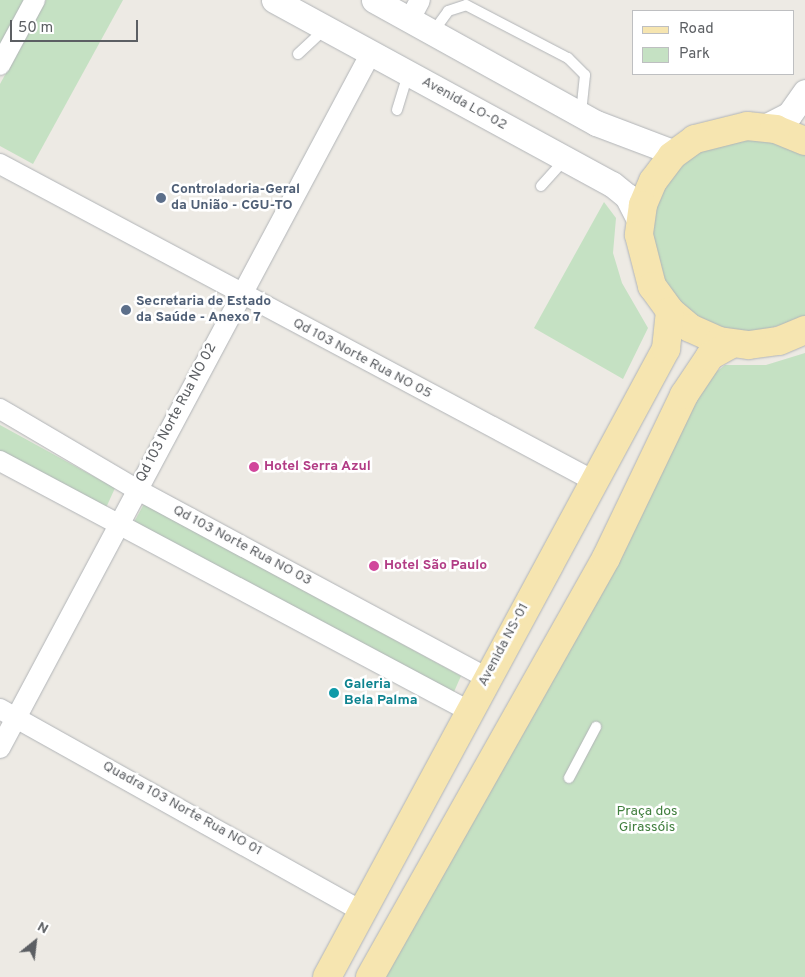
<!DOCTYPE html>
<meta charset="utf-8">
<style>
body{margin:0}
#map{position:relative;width:805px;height:977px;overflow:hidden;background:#edeae4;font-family:Overpass,sans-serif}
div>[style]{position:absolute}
.green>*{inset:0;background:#c5e1c3}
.roads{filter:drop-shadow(0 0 1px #b1b4b7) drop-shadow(0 0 1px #b1b4b7)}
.service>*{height:10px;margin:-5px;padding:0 5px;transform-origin:5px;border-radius:5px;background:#fff}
.minor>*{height:20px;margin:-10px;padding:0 10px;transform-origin:10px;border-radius:10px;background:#fff}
.tertiary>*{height:25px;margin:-12.5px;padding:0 12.5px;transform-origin:12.5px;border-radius:12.5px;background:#fff}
.primary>*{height:28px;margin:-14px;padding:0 14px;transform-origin:14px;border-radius:14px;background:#f6e5b0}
.dots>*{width:14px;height:14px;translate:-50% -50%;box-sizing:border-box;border:2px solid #fff;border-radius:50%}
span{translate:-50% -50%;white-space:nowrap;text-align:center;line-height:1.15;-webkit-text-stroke:5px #fff;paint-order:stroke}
.street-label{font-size:14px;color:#5c5f63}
.service-label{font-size:14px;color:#4e5e75;font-weight:700}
.left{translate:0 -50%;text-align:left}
.hotel-label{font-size:14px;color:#b23c85;font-weight:700}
.culture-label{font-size:14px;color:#0d838f;font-weight:700}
.park-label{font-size:14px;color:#417f3e}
.legend{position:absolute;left:632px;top:10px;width:162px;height:65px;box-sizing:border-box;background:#fff;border:1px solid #bebfc1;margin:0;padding:6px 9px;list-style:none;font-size:15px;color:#5c5f63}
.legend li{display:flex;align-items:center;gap:10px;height:25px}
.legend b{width:25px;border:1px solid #bebfc1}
.north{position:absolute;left:10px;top:917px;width:50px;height:50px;-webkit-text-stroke:4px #fff;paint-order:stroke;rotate:29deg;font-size:14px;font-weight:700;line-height:20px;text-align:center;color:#5c5f63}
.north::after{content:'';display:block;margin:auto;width:18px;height:22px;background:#5c5f63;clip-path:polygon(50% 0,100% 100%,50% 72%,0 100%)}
.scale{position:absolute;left:10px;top:20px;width:128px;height:22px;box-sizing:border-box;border:2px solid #5c5f63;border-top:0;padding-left:6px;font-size:15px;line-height:18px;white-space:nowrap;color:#5c5f63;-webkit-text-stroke:4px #fff;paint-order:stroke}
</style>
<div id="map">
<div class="green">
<div style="clip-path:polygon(0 0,25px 0,0 46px)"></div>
<div style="clip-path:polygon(46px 0,123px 0,33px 164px,0 146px,0 84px)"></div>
<div style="clip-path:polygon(768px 139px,805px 154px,805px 318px,747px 335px,704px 324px,667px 292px,650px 239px,659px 193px,684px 160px,722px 140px)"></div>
<div style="clip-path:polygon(604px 202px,616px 218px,613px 253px,622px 283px,648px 328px,623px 379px,534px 328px)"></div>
<div style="clip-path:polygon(805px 353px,805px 977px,383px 977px,710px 377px,725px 365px,766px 365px)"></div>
<div style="clip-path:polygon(0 425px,115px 488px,105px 510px,0 453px)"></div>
<div style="clip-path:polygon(144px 504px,461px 676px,453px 694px,134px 522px)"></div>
</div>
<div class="roads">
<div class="service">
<div style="left:433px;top:32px;width:26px;rotate:-54deg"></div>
<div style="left:448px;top:11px;width:19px;rotate:-18deg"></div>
<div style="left:466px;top:5px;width:115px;rotate:27.5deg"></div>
<div style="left:568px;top:58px;width:24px;rotate:45deg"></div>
<div style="left:585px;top:75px;width:39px;rotate:96deg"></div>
<div style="left:298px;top:54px;width:38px;rotate:-43deg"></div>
<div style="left:397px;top:110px;width:38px;rotate:-73deg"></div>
<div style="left:541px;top:186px;width:36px;rotate:-48deg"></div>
<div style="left:569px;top:778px;width:58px;rotate:-62.1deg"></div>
</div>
<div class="minor">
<div style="left:410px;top:19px;width:21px;rotate:-62deg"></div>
<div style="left:0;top:65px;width:74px;rotate:-61.7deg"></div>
<div style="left:0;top:164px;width:673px;rotate:28.09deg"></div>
<div style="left:0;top:409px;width:158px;rotate:30.5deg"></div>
<div style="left:136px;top:489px;width:399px;rotate:28.3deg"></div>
<div style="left:0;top:461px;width:531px;rotate:28.06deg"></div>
<div style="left:0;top:709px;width:415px;rotate:29.2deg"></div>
<div style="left:0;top:748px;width:788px;rotate:-61.91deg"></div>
</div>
<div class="tertiary">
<div style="left:274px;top:0;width:385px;rotate:28.6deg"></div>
<div style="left:612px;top:184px;width:19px;rotate:39deg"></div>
<div style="left:627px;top:196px;width:29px;rotate:63deg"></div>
<div style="left:374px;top:0;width:254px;rotate:29deg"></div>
<div style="left:596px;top:123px;width:85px;rotate:20.8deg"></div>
<div style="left:765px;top:127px;width:27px;rotate:-27deg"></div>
<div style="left:789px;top:115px;width:28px;rotate:-55deg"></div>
</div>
<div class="primary">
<div style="left:805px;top:141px;width:31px;rotate:-158deg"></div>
<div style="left:776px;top:129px;width:29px;rotate:-174deg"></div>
<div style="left:747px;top:126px;width:54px;rotate:166deg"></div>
<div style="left:695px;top:139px;width:29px;rotate:144deg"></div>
<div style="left:672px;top:156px;width:31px;rotate:127deg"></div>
<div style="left:653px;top:181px;width:26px;rotate:113deg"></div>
<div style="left:643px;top:205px;width:30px;rotate:98deg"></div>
<div style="left:639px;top:235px;width:53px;rotate:75.7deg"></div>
<div style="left:652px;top:286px;width:31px;rotate:54deg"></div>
<div style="left:670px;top:311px;width:26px;rotate:40deg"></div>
<div style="left:690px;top:328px;width:32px;rotate:24deg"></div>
<div style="left:719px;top:341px;width:30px;rotate:8deg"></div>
<div style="left:749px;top:345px;width:30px;rotate:-8deg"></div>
<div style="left:779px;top:341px;width:28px;rotate:-23deg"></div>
<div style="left:327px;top:977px;width:714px;rotate:-61.64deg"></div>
<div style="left:666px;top:349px;width:38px;rotate:-84deg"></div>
<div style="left:370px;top:977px;width:481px;rotate:-60.6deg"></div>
<div style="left:606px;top:558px;width:181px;rotate:-64.4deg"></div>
<div style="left:684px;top:395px;width:47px;rotate:-56.3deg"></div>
<div style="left:710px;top:356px;width:25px;rotate:-29deg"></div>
</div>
</div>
<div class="dots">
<div style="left:161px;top:198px;background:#5c6f8a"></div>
<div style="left:126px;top:310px;background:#5c6f8a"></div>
<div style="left:254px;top:467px;background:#d1479c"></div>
<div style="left:374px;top:566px;background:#d1479c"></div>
<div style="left:334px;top:693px;background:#0f9aa8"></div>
</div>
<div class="street-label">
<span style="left:464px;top:104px;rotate:29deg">Avenida LO-02</span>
<span style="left:362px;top:359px;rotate:28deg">Qd 103 Norte Rua NO 05</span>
<span style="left:177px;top:413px;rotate:-62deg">Qd 103 Norte Rua NO 02</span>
<span style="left:242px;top:546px;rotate:28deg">Qd 103 Norte Rua NO 03</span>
<span style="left:504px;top:645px;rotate:-62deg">Avenida NS-01</span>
<span style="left:182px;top:809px;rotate:29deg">Quadra 103 Norte Rua NO 01</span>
</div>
<div class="service-label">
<span class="left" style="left:171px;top:198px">Controladoria-Geral<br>da União - CGU-TO</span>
<span class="left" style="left:136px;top:310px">Secretaria de Estado<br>da Saúde - Anexo 7</span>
</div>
<div class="hotel-label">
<span class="left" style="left:264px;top:467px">Hotel Serra Azul</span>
<span class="left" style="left:384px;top:566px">Hotel São Paulo</span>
</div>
<div class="culture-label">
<span class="left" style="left:344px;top:693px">Galeria<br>Bela Palma</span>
</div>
<div class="park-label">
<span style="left:647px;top:820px">Praça dos<br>Girassóis</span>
</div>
<ul class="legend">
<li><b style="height:6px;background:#f6e5b0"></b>Road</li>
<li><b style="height:14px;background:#c5e1c3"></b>Park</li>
</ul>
<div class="north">N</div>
<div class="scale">50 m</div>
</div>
